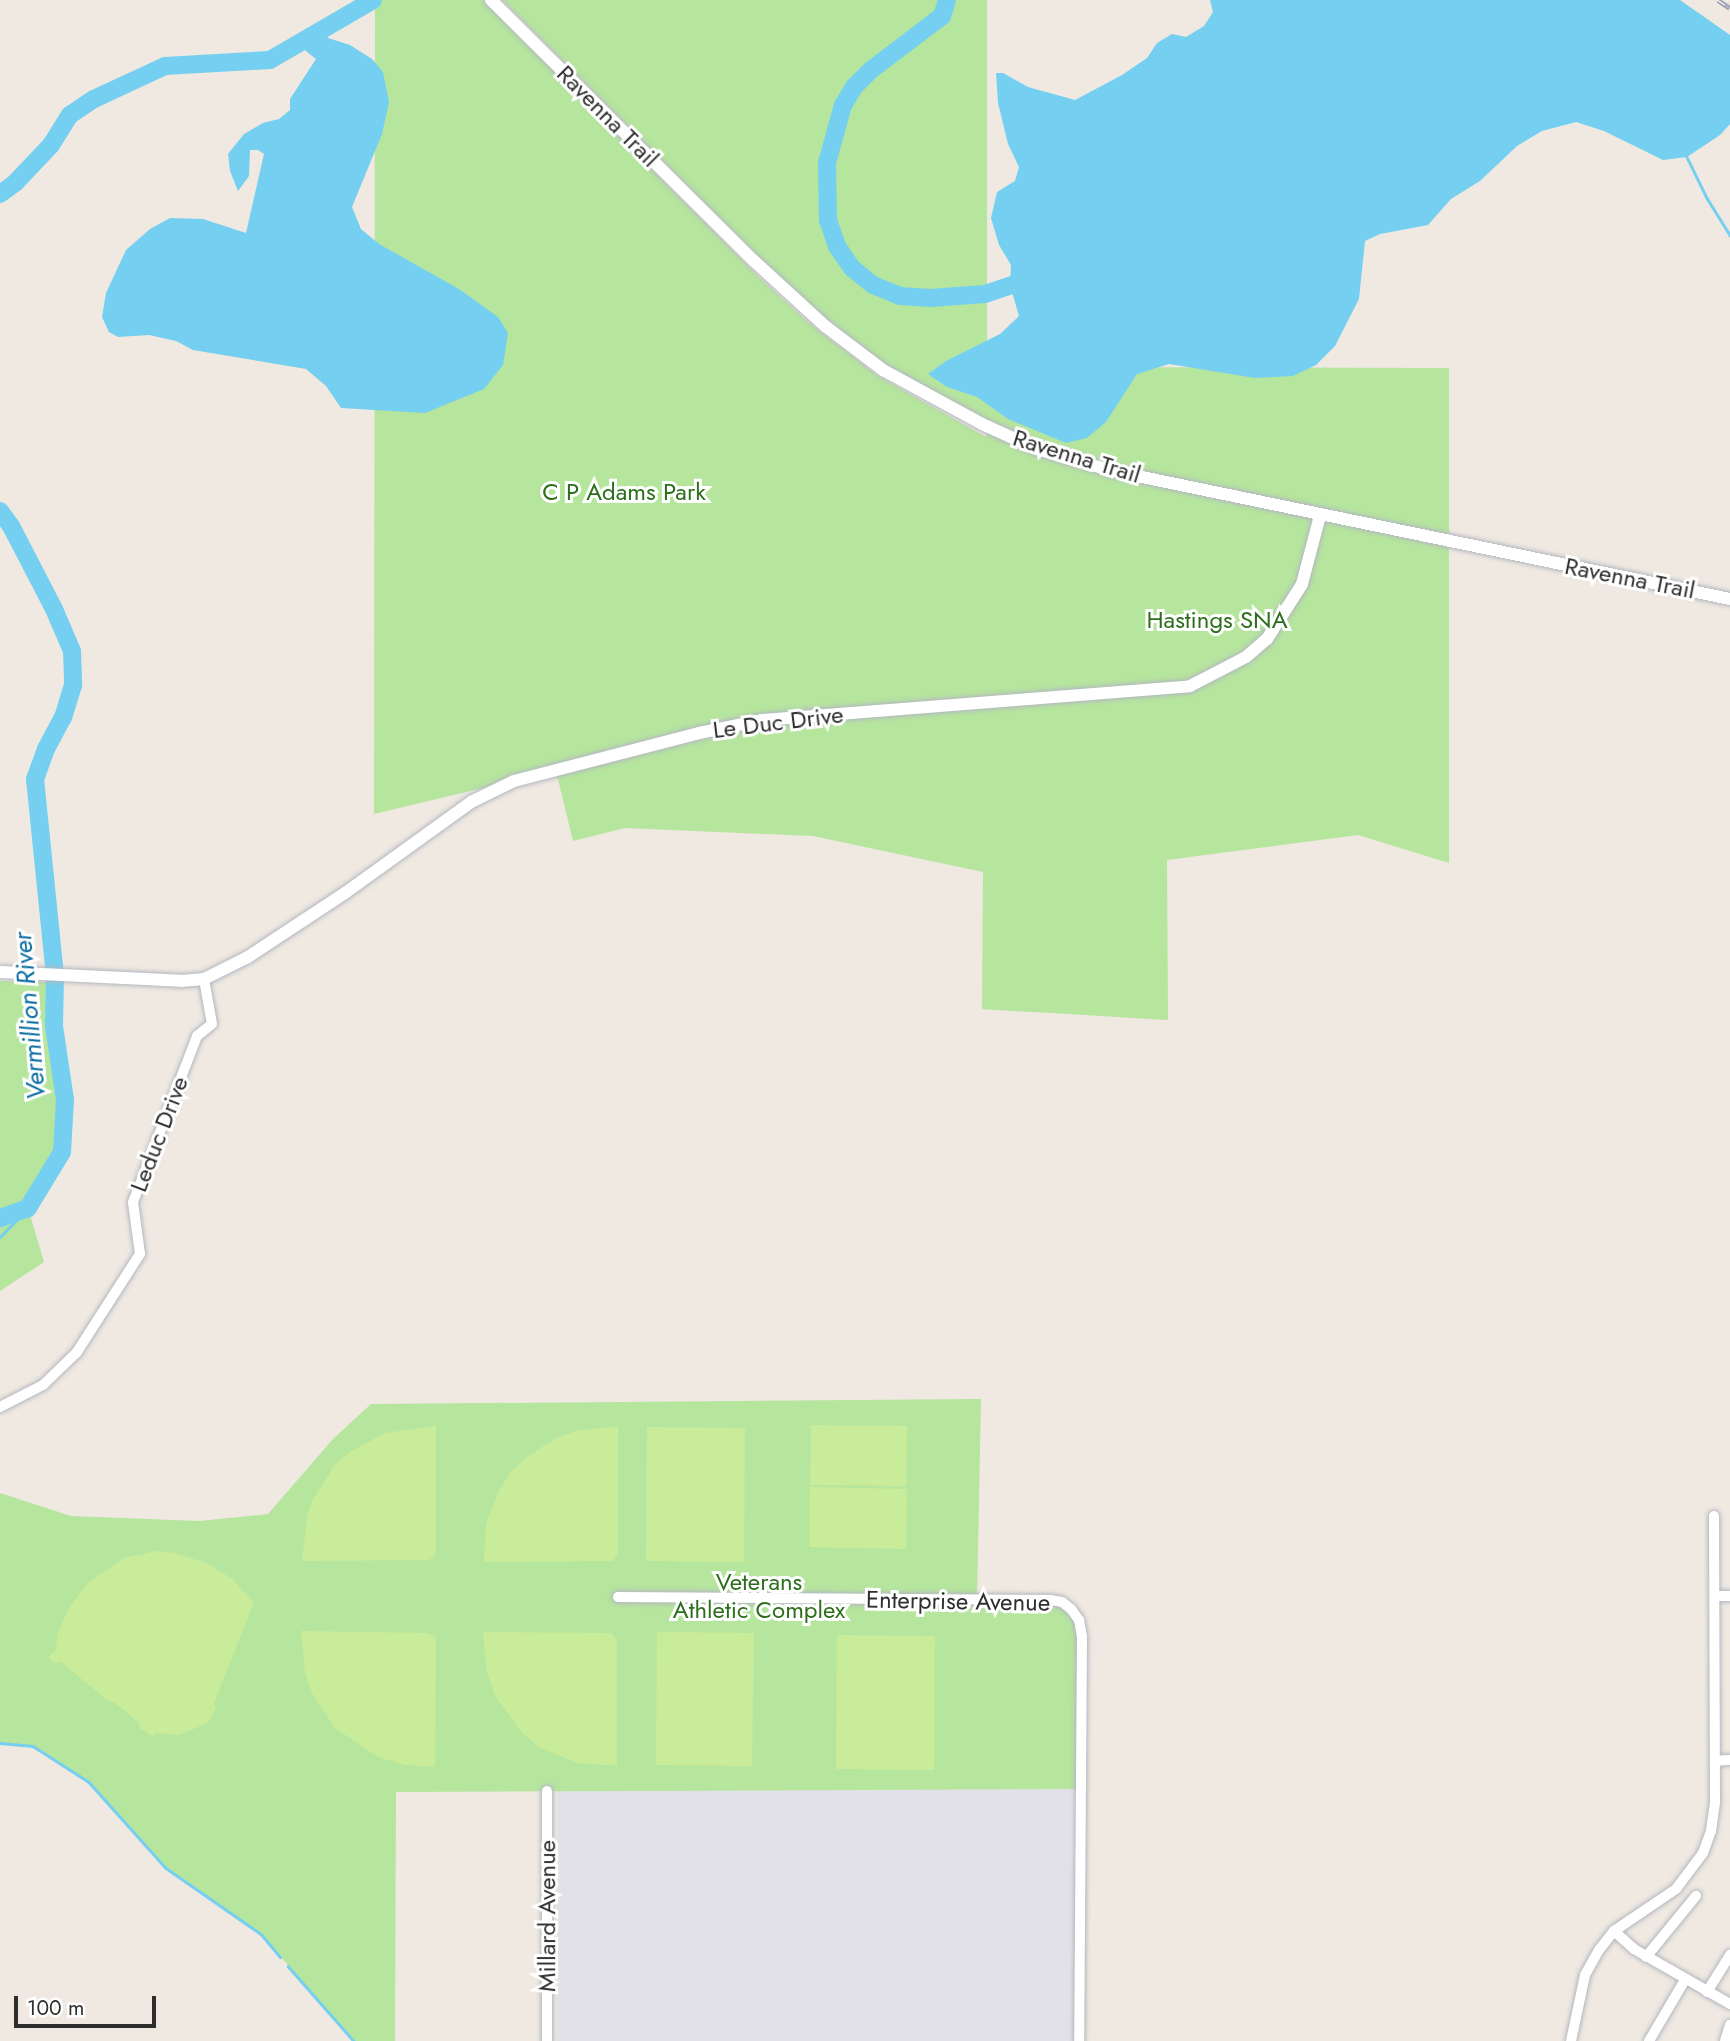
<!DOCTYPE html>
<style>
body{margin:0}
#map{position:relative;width:1730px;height:2041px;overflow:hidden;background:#efe9e1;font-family:Jost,sans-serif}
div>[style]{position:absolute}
.industrial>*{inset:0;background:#e3e1e8}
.green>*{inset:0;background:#b6e59e}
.pitch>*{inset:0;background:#c9ec9a}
.water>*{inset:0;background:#75cff0}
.stream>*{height:2.5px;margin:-1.25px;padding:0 1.25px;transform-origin:1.25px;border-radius:1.25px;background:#75cff0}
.river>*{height:18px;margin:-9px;padding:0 9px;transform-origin:9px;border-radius:9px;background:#75cff0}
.roads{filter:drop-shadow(0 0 2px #b4b7c1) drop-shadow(0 0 2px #b4b7c1)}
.minor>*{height:10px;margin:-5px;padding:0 5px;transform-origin:5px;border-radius:5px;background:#fff}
.tertiary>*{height:12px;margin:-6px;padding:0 6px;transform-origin:6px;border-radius:6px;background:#fff}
.rail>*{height:5px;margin-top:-2.5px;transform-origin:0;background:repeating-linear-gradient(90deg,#fff 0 8px,#a3a6b8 0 16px);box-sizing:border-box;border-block:2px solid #a3a6b8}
span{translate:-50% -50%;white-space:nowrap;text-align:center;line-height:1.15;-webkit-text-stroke:6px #fff;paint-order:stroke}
.street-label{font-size:24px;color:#2e2e2e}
.park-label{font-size:24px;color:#2c6e1b}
.water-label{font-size:26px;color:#0d6fa3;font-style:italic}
.scale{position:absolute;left:14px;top:1996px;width:142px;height:32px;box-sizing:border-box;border:4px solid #2e2e2e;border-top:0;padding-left:9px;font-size:21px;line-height:24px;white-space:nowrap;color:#2e2e2e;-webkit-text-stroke:5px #fff;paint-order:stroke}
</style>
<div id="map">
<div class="industrial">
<div style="clip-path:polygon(1081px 1789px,1079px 2041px,557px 2041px,558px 1790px)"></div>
</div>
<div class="green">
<div style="clip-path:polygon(375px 0,485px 0,759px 277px,808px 322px,878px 376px,986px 437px,986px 425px,900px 377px,804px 302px,502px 0,987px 0,987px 367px,1449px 368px,1449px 863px,1358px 835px,1167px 860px,1168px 1020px,982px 1009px,983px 872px,813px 836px,625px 828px,573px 841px,557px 775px,801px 712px,374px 814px)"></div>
<div style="clip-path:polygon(0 981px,55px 982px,54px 1026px,65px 1100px,62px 1152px,28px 1208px,44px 1262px,0 1291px)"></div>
<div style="clip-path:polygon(981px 1399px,977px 1600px,1062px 1602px,1079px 1620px,1081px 1789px,396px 1792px,395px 2041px,354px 2041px,261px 1934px,166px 1868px,89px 1782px,33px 1746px,0 1743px,0 1493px,71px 1516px,199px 1521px,268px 1514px,333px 1439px,371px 1404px)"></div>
</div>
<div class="pitch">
<div style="clip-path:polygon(811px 1425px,907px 1426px,906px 1486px,810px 1485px)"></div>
<div style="clip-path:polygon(436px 1426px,436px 1554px,429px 1560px,302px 1561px,307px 1516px,313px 1499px,334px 1466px,348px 1453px,385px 1433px)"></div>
<div style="clip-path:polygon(618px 1426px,618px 1555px,612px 1561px,484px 1562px,486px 1524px,499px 1490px,511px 1472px,528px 1456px,558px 1437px,577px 1431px)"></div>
<div style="clip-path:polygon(647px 1427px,745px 1428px,744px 1562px,646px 1561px)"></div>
<div style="clip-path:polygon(810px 1487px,907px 1489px,906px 1549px,809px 1547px)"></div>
<div style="clip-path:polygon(157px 1551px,174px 1553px,207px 1563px,232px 1579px,254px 1602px,214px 1703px,216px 1708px,208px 1723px,179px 1735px,156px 1733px,152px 1736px,140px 1728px,138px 1722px,115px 1703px,108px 1701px,61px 1662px,53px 1663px,49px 1657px,56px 1649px,57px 1635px,69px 1608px,88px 1583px,124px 1558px)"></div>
<div style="clip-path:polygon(301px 1631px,428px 1633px,436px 1638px,435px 1767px,405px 1765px,378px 1757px,335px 1728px,313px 1695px,305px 1673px)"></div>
<div style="clip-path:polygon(483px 1632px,611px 1633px,617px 1639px,617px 1766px,577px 1763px,539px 1747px,522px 1733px,495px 1696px,487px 1672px)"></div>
<div style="clip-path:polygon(657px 1632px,754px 1633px,752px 1766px,656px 1765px)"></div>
<div style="clip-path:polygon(837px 1635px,935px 1636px,934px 1770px,836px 1769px)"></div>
</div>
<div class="water">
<div style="clip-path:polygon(1210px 0,1680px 0,1730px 35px,1730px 124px,1720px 135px,1687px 157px,1663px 160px,1604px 131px,1576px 122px,1542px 131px,1517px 146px,1480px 181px,1451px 199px,1428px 225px,1380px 234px,1365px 241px,1359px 299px,1335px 346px,1316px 365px,1293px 376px,1255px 378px,1169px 364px,1137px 374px,1106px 422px,1087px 438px,1066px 443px,1008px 419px,977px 397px,947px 387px,928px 374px,946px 361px,1000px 334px,1019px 316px,1010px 285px,1011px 265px,999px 245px,991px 218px,997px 192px,1015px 181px,1019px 167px,1008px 144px,998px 103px,996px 73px,1003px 73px,1028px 87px,1075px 100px,1122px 75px,1147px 58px,1157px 43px,1172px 34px,1186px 37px,1204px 26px,1213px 12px)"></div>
<div style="clip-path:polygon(325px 29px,328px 38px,350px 45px,372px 59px,383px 72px,389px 102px,382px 134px,352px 207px,361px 229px,379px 244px,459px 289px,498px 317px,508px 333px,503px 365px,484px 389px,425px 413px,341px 408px,326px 386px,306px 369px,193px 350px,176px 341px,149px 335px,118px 337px,109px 332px,102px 317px,106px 293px,126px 250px,150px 229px,170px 218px,203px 219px,246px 233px,264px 154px,258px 150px,250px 150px,249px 176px,238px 191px,230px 171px,228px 154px,244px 134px,263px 123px,279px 119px,290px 110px,290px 99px,316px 59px,297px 44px)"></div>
</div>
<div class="stream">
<div style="left:1687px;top:157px;width:46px;rotate:64deg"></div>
<div style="left:1707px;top:198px;width:44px;rotate:58.1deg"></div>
<div style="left:0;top:1237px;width:40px;rotate:-46deg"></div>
<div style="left:0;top:1743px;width:33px;rotate:5deg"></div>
<div style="left:33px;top:1746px;width:67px;rotate:32.7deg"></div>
<div style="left:89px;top:1782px;width:115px;rotate:48.2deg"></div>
<div style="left:166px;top:1868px;width:116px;rotate:34.8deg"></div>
<div style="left:261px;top:1934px;width:30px;rotate:50deg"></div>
<div style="left:288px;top:1966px;width:100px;rotate:48.7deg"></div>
</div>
<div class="river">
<div style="left:947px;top:0;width:17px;rotate:107deg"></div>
<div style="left:942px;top:16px;width:89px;rotate:142.7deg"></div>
<div style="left:871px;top:70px;width:24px;rotate:135deg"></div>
<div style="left:854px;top:87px;width:21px;rotate:121deg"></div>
<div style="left:843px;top:105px;width:60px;rotate:105.4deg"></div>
<div style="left:827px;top:163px;width:57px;rotate:89deg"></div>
<div style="left:828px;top:220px;width:28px;rotate:71deg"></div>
<div style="left:837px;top:246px;width:27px;rotate:56deg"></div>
<div style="left:852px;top:268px;width:27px;rotate:39deg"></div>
<div style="left:873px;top:285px;width:29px;rotate:22deg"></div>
<div style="left:900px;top:296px;width:30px;rotate:4deg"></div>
<div style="left:930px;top:298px;width:55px;rotate:-4.2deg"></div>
<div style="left:985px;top:294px;width:41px;rotate:-18.4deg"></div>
<div style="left:1024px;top:281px;width:8px"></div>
<div style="left:0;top:194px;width:19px;rotate:-36deg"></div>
<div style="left:15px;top:183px;width:52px;rotate:-46.5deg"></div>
<div style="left:51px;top:145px;width:36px;rotate:-58deg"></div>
<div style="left:70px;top:115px;width:29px;rotate:-34deg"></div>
<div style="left:94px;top:99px;width:78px;rotate:-24.9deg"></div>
<div style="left:165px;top:66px;width:105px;rotate:-3.3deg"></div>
<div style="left:270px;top:60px;width:119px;rotate:-30.2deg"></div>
<div style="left:0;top:511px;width:19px;rotate:54deg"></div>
<div style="left:11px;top:526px;width:93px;rotate:62.6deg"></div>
<div style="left:54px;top:609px;width:46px;rotate:66.8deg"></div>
<div style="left:72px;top:651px;width:34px;rotate:88deg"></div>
<div style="left:73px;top:685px;width:34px;rotate:107deg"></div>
<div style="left:63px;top:717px;width:36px;rotate:118deg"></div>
<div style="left:46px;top:749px;width:32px;rotate:110deg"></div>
<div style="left:35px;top:779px;width:199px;rotate:84.2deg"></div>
<div style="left:55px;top:977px;width:49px;rotate:91.2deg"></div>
<div style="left:54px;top:1026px;width:75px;rotate:81.5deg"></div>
<div style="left:65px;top:1100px;width:52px;rotate:93.3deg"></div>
<div style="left:62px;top:1152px;width:66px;rotate:121.3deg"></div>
<div style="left:28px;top:1208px;width:30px;rotate:160deg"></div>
</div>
<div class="roads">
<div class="minor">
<div style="left:0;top:1407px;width:48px;rotate:-27.1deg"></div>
<div style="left:43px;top:1385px;width:47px;rotate:-44.1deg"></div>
<div style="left:77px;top:1352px;width:117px;rotate:-57.3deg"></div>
<div style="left:140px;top:1254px;width:52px;rotate:-97.7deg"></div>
<div style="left:133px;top:1202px;width:178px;rotate:-68.9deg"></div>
<div style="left:197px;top:1036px;width:19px;rotate:-39deg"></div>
<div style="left:212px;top:1024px;width:46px;rotate:-100.1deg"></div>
<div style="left:1715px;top:1596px;width:15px"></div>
<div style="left:618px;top:1597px;width:432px;rotate:0.4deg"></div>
<div style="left:1050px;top:1600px;width:12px;rotate:9deg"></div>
<div style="left:1062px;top:1602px;width:11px;rotate:38deg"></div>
<div style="left:1071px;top:1609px;width:14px;rotate:54deg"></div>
<div style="left:1079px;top:1620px;width:17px;rotate:80deg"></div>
<div style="left:1082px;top:1637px;width:404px;rotate:90.4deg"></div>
<div style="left:1715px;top:1761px;width:15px;rotate:-4deg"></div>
<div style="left:1614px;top:1931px;width:27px;rotate:42deg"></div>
<div style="left:1634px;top:1949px;width:111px;rotate:29.8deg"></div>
<div style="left:1646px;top:1957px;width:79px;rotate:-50.7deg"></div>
<div style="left:1707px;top:1992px;width:44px;rotate:-58.1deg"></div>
<div style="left:547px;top:2041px;width:250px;rotate:-90deg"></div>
<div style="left:1571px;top:2041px;width:67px;rotate:-78deg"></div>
<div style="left:1585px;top:1975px;width:29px;rotate:-61deg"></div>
<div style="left:1599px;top:1950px;width:24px;rotate:-52deg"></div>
<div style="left:1614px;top:1931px;width:75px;rotate:-34.1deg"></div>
<div style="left:1676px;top:1889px;width:45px;rotate:-53.1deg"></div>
<div style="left:1703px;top:1853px;width:23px;rotate:-70deg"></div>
<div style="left:1711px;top:1831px;width:30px;rotate:-82deg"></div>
<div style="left:1715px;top:1801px;width:285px;rotate:-90.2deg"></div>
<div style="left:1649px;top:2041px;width:71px;rotate:-59.5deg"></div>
<div style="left:1725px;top:2041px;width:17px;rotate:-73deg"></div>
</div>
<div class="tertiary">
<div style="left:491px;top:0;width:369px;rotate:44.8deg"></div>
<div style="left:753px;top:260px;width:98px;rotate:42.5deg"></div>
<div style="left:825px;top:326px;width:73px;rotate:37.2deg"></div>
<div style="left:883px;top:370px;width:113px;rotate:28.6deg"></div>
<div style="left:982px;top:424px;width:60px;rotate:24.4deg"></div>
<div style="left:1037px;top:449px;width:79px;rotate:16.1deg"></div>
<div style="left:1113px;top:471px;width:630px;rotate:11.72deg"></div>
<div style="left:0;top:972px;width:181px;rotate:2.8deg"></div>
<div style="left:181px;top:981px;width:23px;rotate:-5deg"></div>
<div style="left:204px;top:979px;width:49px;rotate:-26.6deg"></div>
<div style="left:248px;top:957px;width:116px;rotate:-33.4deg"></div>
<div style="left:345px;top:893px;width:155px;rotate:-35.8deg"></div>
<div style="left:471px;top:802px;width:48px;rotate:-26deg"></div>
<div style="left:514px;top:781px;width:191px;rotate:-14.5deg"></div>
<div style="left:699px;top:733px;width:64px;rotate:-11.7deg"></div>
<div style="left:762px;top:720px;width:429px;rotate:-4.5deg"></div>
<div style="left:1190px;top:686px;width:63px;rotate:-27.4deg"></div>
<div style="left:1246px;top:657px;width:28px;rotate:-41deg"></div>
<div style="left:1267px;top:639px;width:65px;rotate:-57.5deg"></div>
<div style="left:1302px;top:584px;width:70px;rotate:-75.2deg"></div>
</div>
</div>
<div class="rail">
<div style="left:1718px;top:0;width:14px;rotate:34deg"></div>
</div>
<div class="street-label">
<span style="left:608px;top:116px;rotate:45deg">Ravenna Trail</span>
<span style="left:1077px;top:456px;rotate:17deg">Ravenna Trail</span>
<span style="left:1630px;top:578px;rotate:11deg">Ravenna Trail</span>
<span style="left:778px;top:722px;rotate:-7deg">Le Duc Drive</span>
<span style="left:159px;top:1134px;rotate:-69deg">Leduc Drive</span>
<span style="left:958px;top:1601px;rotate:1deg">Enterprise Avenue</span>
<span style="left:547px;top:1916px;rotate:-90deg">Millard Avenue</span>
</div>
<div class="park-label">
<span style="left:624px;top:492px">C P Adams Park</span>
<span style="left:1217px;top:620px">Hastings SNA</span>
<span style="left:759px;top:1596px">Veterans<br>Athletic Complex</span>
</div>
<div class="water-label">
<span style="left:30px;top:1016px;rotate:-95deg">Vermillion River</span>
</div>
<div class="scale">100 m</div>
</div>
